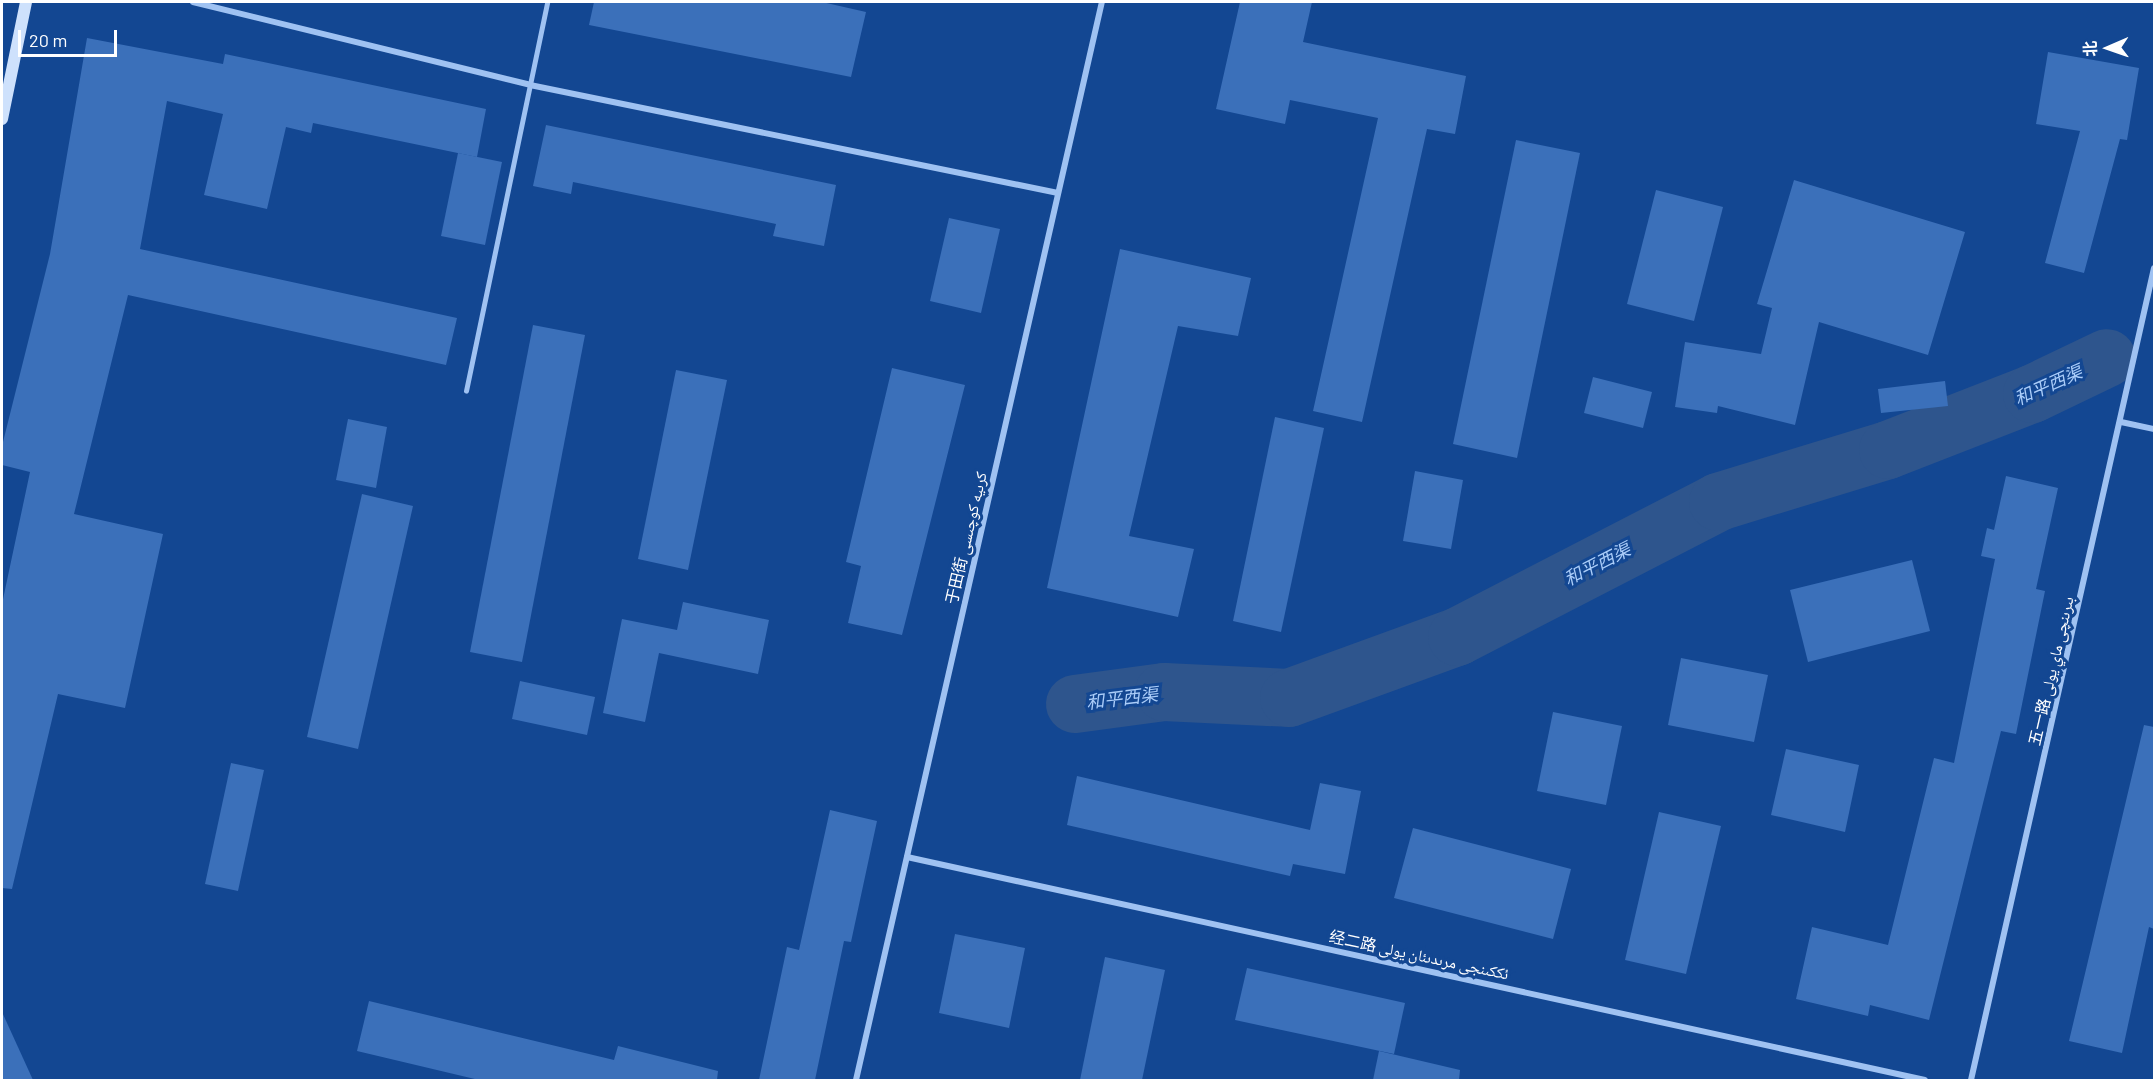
<!DOCTYPE html>
<meta charset="utf-8">
<style>
body{margin:0}
#map{position:relative;width:2156px;height:1082px;overflow:hidden;background:#134792;font-family:Barlow,"Noto Naskh Arabic","Noto Sans SC",sans-serif}
div>[style]{position:absolute}
.river>*{height:58px;margin:-29px;padding:0 29px;transform-origin:29px;border-radius:29px;background:#2e558d}
.building>*{inset:0;background:#3b70ba}
.service>*{height:4.5px;margin:-2.25px;padding:0 2.25px;transform-origin:2.25px;border-radius:2.25px;background:#9fc2f2}
.minor>*{height:6px;margin:-3px;padding:0 3px;transform-origin:3px;border-radius:3px;background:#9fc2f2}
.secondary>*{height:12px;margin:-6px;padding:0 6px;transform-origin:6px;border-radius:6px;background:#cee1fc}
span{translate:-50% -50%;white-space:nowrap;text-align:center;line-height:1.15;-webkit-text-stroke:6px #134792;paint-order:stroke}
.street-label{font-size:16px;color:#fff}
.water-label{font-size:18px;color:#abcdf9;font-style:italic}
.frame{position:absolute;inset:0;border:3px solid #fff;pointer-events:none}
.north{position:absolute;left:2078px;top:18px;width:60px;height:60px;-webkit-text-stroke:4px #134792;paint-order:stroke;rotate:268deg;font-size:16px;font-weight:700;line-height:24px;text-align:center;color:#fff}
.north::after{content:'';display:block;margin:auto;width:21px;height:27px;background:#fff;clip-path:polygon(50% 0,100% 100%,50% 72%,0 100%)}
.scale{position:absolute;left:18px;top:30px;width:99px;height:27px;box-sizing:border-box;border:3px solid #fff;border-top:0;padding-left:8px;font-size:18px;line-height:21px;white-space:nowrap;color:#fff;-webkit-text-stroke:4px #134792;paint-order:stroke}
</style>
<div id="map">
<div class="river">
<div style="left:1075px;top:704px;width:90px;rotate:-7.7deg"></div>
<div style="left:1164px;top:692px;width:125px;rotate:2.7deg"></div>
<div style="left:1289px;top:698px;width:179px;rotate:-20deg"></div>
<div style="left:1457px;top:637px;width:294px;rotate:-27.3deg"></div>
<div style="left:1718px;top:502px;width:178px;rotate:-17deg"></div>
<div style="left:1888px;top:450px;width:155px;rotate:-21.3deg"></div>
<div style="left:2032px;top:394px;width:83px;rotate:-25.6deg"></div>
</div>
<div class="building">
<div style="clip-path:polygon(594px 2px,822px 2px,866px 12px,851px 77px,589px 25px)"></div>
<div style="clip-path:polygon(1240px 2px,1312px 2px,1303px 42px,1466px 76px,1455px 134px,1427px 129px,1362px 422px,1313px 411px,1378px 118px,1290px 100px,1285px 124px,1216px 109px)"></div>
<div style="clip-path:polygon(87px 38px,223px 64px,225px 54px,486px 109px,477px 157px,313px 123px,311px 133px,286px 127px,267px 209px,204px 195px,223px 114px,167px 101px,140px 249px,457px 318px,446px 365px,128px 295px,74px 514px,163px 534px,125px 708px,58px 694px,12px 889px,2px 888px,2px 604px,30px 472px,2px 465px,2px 446px,50px 254px)"></div>
<div style="clip-path:polygon(2048px 52px,2139px 68px,2127px 140px,2120px 139px,2084px 273px,2045px 263px,2080px 131px,2036px 124px)"></div>
<div style="clip-path:polygon(546px 125px,836px 185px,824px 246px,773px 236px,776px 224px,573px 182px,571px 194px,533px 186px)"></div>
<div style="clip-path:polygon(1516px 140px,1580px 153px,1517px 458px,1453px 444px)"></div>
<div style="clip-path:polygon(458px 153px,502px 162px,485px 245px,441px 236px)"></div>
<div style="clip-path:polygon(1794px 180px,1965px 232px,1928px 355px,1819px 322px,1795px 425px,1718px 406px,1717px 413px,1675px 407px,1685px 342px,1761px 354px,1772px 308px,1757px 304px)"></div>
<div style="clip-path:polygon(1656px 190px,1723px 207px,1694px 321px,1627px 304px)"></div>
<div style="clip-path:polygon(949px 218px,1000px 229px,981px 313px,930px 301px)"></div>
<div style="clip-path:polygon(1120px 249px,1251px 278px,1238px 336px,1178px 326px,1129px 536px,1194px 549px,1178px 617px,1047px 588px)"></div>
<div style="clip-path:polygon(533px 325px,585px 335px,522px 662px,470px 652px)"></div>
<div style="clip-path:polygon(892px 368px,965px 385px,902px 635px,848px 623px,861px 566px,846px 562px)"></div>
<div style="clip-path:polygon(676px 370px,727px 380px,688px 570px,638px 559px)"></div>
<div style="clip-path:polygon(1593px 377px,1652px 392px,1643px 428px,1584px 413px)"></div>
<div style="clip-path:polygon(1945px 381px,1948px 406px,1881px 413px,1878px 389px)"></div>
<div style="clip-path:polygon(1275px 417px,1324px 428px,1281px 632px,1233px 621px)"></div>
<div style="clip-path:polygon(348px 419px,387px 427px,376px 488px,336px 480px)"></div>
<div style="clip-path:polygon(1415px 471px,1463px 480px,1451px 549px,1403px 541px)"></div>
<div style="clip-path:polygon(2006px 476px,2058px 488px,2036px 589px,2045px 591px,2016px 734px,2001px 731px,1929px 1020px,1870px 1005px,1868px 1016px,1796px 999px,1812px 927px,1888px 945px,1934px 758px,1954px 763px,1995px 559px,1981px 556px,1987px 528px,1994px 530px)"></div>
<div style="clip-path:polygon(362px 494px,413px 506px,358px 749px,307px 737px)"></div>
<div style="clip-path:polygon(1912px 560px,1930px 631px,1808px 662px,1790px 590px)"></div>
<div style="clip-path:polygon(683px 602px,769px 620px,758px 674px,659px 653px,645px 722px,603px 713px,622px 619px,677px 630px)"></div>
<div style="clip-path:polygon(1681px 658px,1768px 675px,1754px 742px,1668px 725px)"></div>
<div style="clip-path:polygon(520px 681px,595px 697px,587px 735px,512px 719px)"></div>
<div style="clip-path:polygon(1553px 712px,1622px 726px,1606px 805px,1537px 791px)"></div>
<div style="clip-path:polygon(2144px 725px,2154px 727px,2154px 929px,2149px 927px,2122px 1053px,2069px 1041px)"></div>
<div style="clip-path:polygon(1786px 749px,1859px 765px,1845px 832px,1771px 815px)"></div>
<div style="clip-path:polygon(231px 763px,264px 770px,238px 891px,205px 884px)"></div>
<div style="clip-path:polygon(1077px 776px,1310px 830px,1320px 783px,1361px 791px,1345px 874px,1293px 864px,1290px 876px,1067px 825px)"></div>
<div style="clip-path:polygon(830px 810px,877px 821px,851px 942px,844px 941px,815px 1080px,759px 1080px,787px 947px,799px 950px)"></div>
<div style="clip-path:polygon(1659px 812px,1721px 826px,1686px 974px,1625px 960px)"></div>
<div style="clip-path:polygon(1413px 828px,1571px 869px,1553px 939px,1394px 898px)"></div>
<div style="clip-path:polygon(955px 934px,1025px 948px,1009px 1028px,939px 1013px)"></div>
<div style="clip-path:polygon(1105px 957px,1165px 970px,1142px 1080px,1080px 1080px)"></div>
<div style="clip-path:polygon(1247px 968px,1405px 1003px,1394px 1054px,1235px 1020px)"></div>
<div style="clip-path:polygon(369px 1001px,614px 1060px,618px 1046px,718px 1071px,717px 1080px,479px 1080px,357px 1051px)"></div>
<div style="clip-path:polygon(2px 1012px,33px 1080px,2px 1080px)"></div>
<div style="clip-path:polygon(1379px 1051px,1460px 1070px,1459px 1080px,1373px 1080px)"></div>
</div>
<div class="service">
<div style="left:466px;top:391px;width:397px;rotate:-78.2deg"></div>
</div>
<div class="minor">
<div style="left:193px;top:2px;width:347px;rotate:13.8deg"></div>
<div style="left:530px;top:85px;width:539px;rotate:11.56deg"></div>
<div style="left:2121px;top:422px;width:34px;rotate:12deg"></div>
<div style="left:907px;top:857px;width:1042px;rotate:12.36deg"></div>
<div style="left:856px;top:1080px;width:1106px;rotate:-77.15deg"></div>
<div style="left:1971px;top:1080px;width:832px;rotate:-77.3deg"></div>
</div>
<div class="secondary">
<div style="left:2px;top:119px;width:119px;rotate:-78.4deg"></div>
</div>
<div class="street-label">
<span style="left:966px;top:538px;rotate:-77deg">于田街 كرىيە كوچىسى</span>
<span style="left:2051px;top:671px;rotate:-77deg">五一路 بىرىنچى ماي يولى</span>
<span style="left:1419px;top:955px;rotate:12deg">经二路 ئككىنجى مرىدىئان يولى</span>
</div>
<div class="water-label">
<span style="left:2048px;top:385px;rotate:-24deg">和平西渠</span>
<span style="left:1597px;top:564px;rotate:-27deg">和平西渠</span>
<span style="left:1122px;top:698px;rotate:-7deg">和平西渠</span>
</div>
<div class="frame"></div>
<div class="north">北</div>
<div class="scale">20 m</div>
</div>
